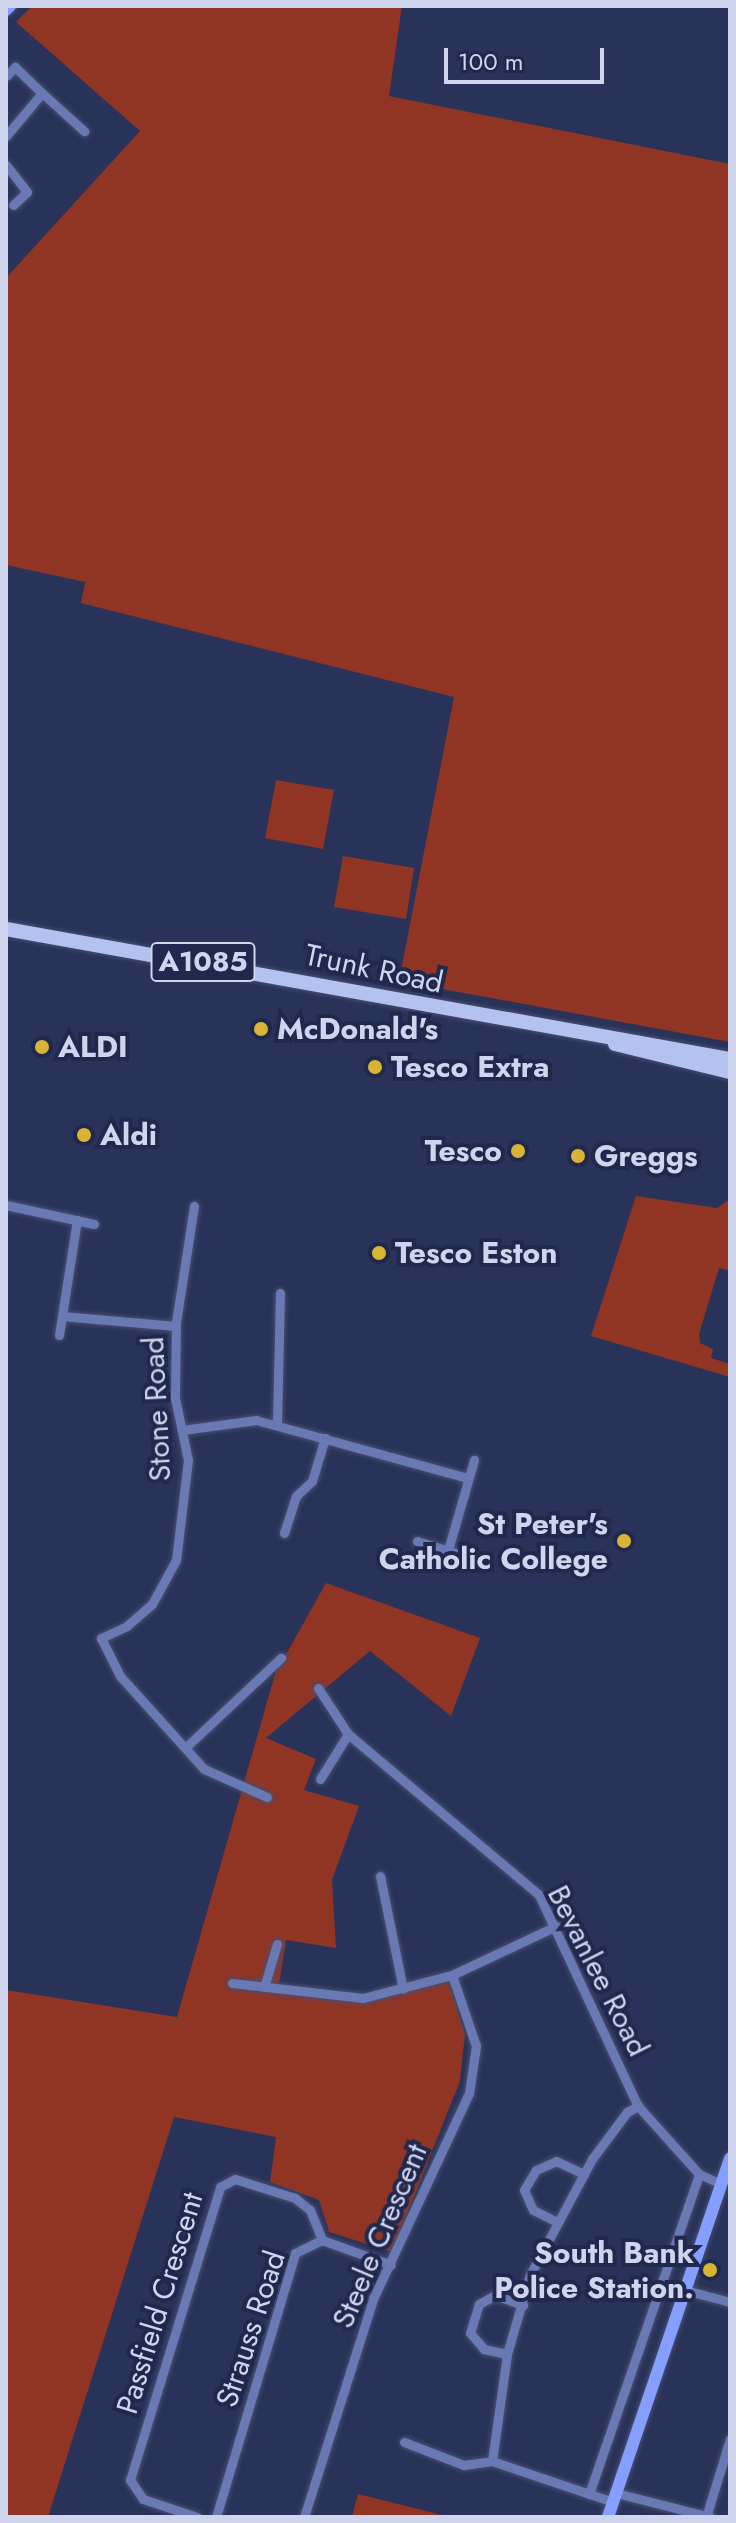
<!DOCTYPE html>
<style>
body{margin:0}
#map{position:relative;width:736px;height:2523px;overflow:hidden;background:#293258;font-family:Jost,sans-serif}
div>[style]{position:absolute}
.green>*{inset:0;background:#903424}
.roads{filter:drop-shadow(0 0 2px #474f73) drop-shadow(0 0 2px #474f73)}
.street>*{height:9px;margin:-4.5px;padding:0 4.5px;transform-origin:4.5px;border-radius:4.5px;background:#6979b4}
.secondary>*{height:12px;margin:-6px;padding:0 6px;transform-origin:6px;border-radius:6px;background:#869efd}
.primary>*{height:14px;margin:-7px;padding:0 7px;transform-origin:7px;border-radius:7px;background:#b4c2f2}
.dots>*{width:22px;height:22px;translate:-50% -50%;box-sizing:border-box;border:4px solid #20284d;border-radius:50%}
span{translate:-50% -50%;white-space:nowrap;text-align:center;line-height:1.15;-webkit-text-stroke:8px #20284d;paint-order:stroke}
.shield-label span{padding:2px 6px;background:#20284d;border:2px solid;border-radius:6px;-webkit-text-stroke-width:0}
.shield-label{font-size:28px;color:#ced5ed;font-weight:700}
.street-label{font-size:30px;color:#ced5ed}
.poi-label{font-size:30px;color:#ced5ed;font-weight:700}
.left{translate:0 -50%;text-align:left}
.right{translate:-100% -50%;text-align:right}
.frame{position:absolute;inset:0;border:8px solid #ced5ed;pointer-events:none}
.scale{position:absolute;left:444px;top:48px;width:160px;height:36px;box-sizing:border-box;border:4px solid #ced5ed;border-top:0;padding-left:10px;font-size:24px;line-height:28px;white-space:nowrap;color:#ced5ed;-webkit-text-stroke:6px #20284d;paint-order:stroke}
</style>
<div id="map">
<div class="green">
<div style="clip-path:polygon(32px 6px,402px 6px,389px 96px,730px 164px,730px 1042px,399px 981px,454px 697px,81px 603px,85px 582px,6px 565px,6px 278px,140px 131px,16px 22px)"></div>
<div style="clip-path:polygon(276px 780px,334px 790px,323px 849px,265px 838px)"></div>
<div style="clip-path:polygon(343px 856px,414px 868px,406px 919px,334px 907px)"></div>
<div style="clip-path:polygon(636px 1196px,717px 1208px,730px 1199px,730px 1271px,719px 1268px,699px 1334px,700px 1343px,713px 1349px,711px 1358px,730px 1364px,730px 1377px,591px 1336px)"></div>
<div style="clip-path:polygon(326px 1583px,480px 1638px,451px 1716px,370px 1651px,266px 1738px,316px 1759px,304px 1790px,359px 1806px,332px 1880px,336px 1948px,286px 1940px,278px 1991px,367px 2001px,448px 1977px,465px 2034px,460px 2081px,392px 2252px,329px 2232px,319px 2200px,270px 2182px,276px 2137px,174px 2117px,48px 2517px,6px 2517px,6px 1990px,177px 2017px,275px 1674px)"></div>
<div style="clip-path:polygon(358px 2494px,450px 2517px,352px 2517px)"></div>
</div>
<div class="roads">
<div class="street">
<div style="left:6px;top:76px;width:13px;rotate:-45deg"></div>
<div style="left:15px;top:67px;width:37px;rotate:44deg"></div>
<div style="left:6px;top:136px;width:56px;rotate:-50.1deg"></div>
<div style="left:42px;top:93px;width:57px;rotate:42.1deg"></div>
<div style="left:6px;top:165px;width:34px;rotate:52deg"></div>
<div style="left:27px;top:192px;width:19px;rotate:137deg"></div>
<div style="left:6px;top:1205px;width:90px;rotate:12.2deg"></div>
<div style="left:194px;top:1206px;width:117px;rotate:98.8deg"></div>
<div style="left:176px;top:1322px;width:76px;rotate:90.8deg"></div>
<div style="left:175px;top:1398px;width:63px;rotate:78.2deg"></div>
<div style="left:188px;top:1460px;width:101px;rotate:96.8deg"></div>
<div style="left:176px;top:1560px;width:50px;rotate:118.6deg"></div>
<div style="left:152px;top:1604px;width:33px;rotate:139deg"></div>
<div style="left:127px;top:1626px;width:29px;rotate:155deg"></div>
<div style="left:101px;top:1638px;width:42px;rotate:63.4deg"></div>
<div style="left:120px;top:1676px;width:125px;rotate:47.9deg"></div>
<div style="left:204px;top:1769px;width:69px;rotate:24deg"></div>
<div style="left:77px;top:1220px;width:97px;rotate:98.9deg"></div>
<div style="left:62px;top:1316px;width:114px;rotate:5deg"></div>
<div style="left:59px;top:1335px;width:19px;rotate:-81deg"></div>
<div style="left:277px;top:1424px;width:131px;rotate:-88.7deg"></div>
<div style="left:182px;top:1430px;width:75px;rotate:-7.7deg"></div>
<div style="left:256px;top:1420px;width:220px;rotate:15.3deg"></div>
<div style="left:284px;top:1533px;width:39px;rotate:-72deg"></div>
<div style="left:296px;top:1496px;width:22px;rotate:-43deg"></div>
<div style="left:312px;top:1481px;width:45px;rotate:-73.2deg"></div>
<div style="left:417px;top:1541px;width:60px;rotate:17.5deg"></div>
<div style="left:448px;top:1550px;width:94px;rotate:-73.9deg"></div>
<div style="left:318px;top:1688px;width:55px;rotate:56.9deg"></div>
<div style="left:348px;top:1734px;width:250px;rotate:40.1deg"></div>
<div style="left:539px;top:1895px;width:233px;rotate:64.9deg"></div>
<div style="left:638px;top:2106px;width:91px;rotate:48.1deg"></div>
<div style="left:699px;top:2174px;width:24px;rotate:24deg"></div>
<div style="left:185px;top:1748px;width:132px;rotate:-43.2deg"></div>
<div style="left:320px;top:1779px;width:53px;rotate:-58.1deg"></div>
<div style="left:380px;top:1876px;width:115px;rotate:78.5deg"></div>
<div style="left:232px;top:1983px;width:132px;rotate:6.5deg"></div>
<div style="left:363px;top:1998px;width:92px;rotate:-14.5deg"></div>
<div style="left:452px;top:1975px;width:115px;rotate:-25.2deg"></div>
<div style="left:264px;top:1987px;width:45px;rotate:-73.2deg"></div>
<div style="left:557px;top:2222px;width:27px;rotate:-153deg"></div>
<div style="left:533px;top:2210px;width:22px;rotate:-114deg"></div>
<div style="left:524px;top:2190px;width:23px;rotate:-59deg"></div>
<div style="left:536px;top:2170px;width:22px;rotate:-24deg"></div>
<div style="left:556px;top:2161px;width:31px;rotate:25deg"></div>
<div style="left:685px;top:2290px;width:47px;rotate:14.9deg"></div>
<div style="left:507px;top:2354px;width:24px;rotate:-168deg"></div>
<div style="left:484px;top:2349px;width:21px;rotate:-131deg"></div>
<div style="left:470px;top:2333px;width:30px;rotate:-73deg"></div>
<div style="left:479px;top:2304px;width:18px;rotate:-29deg"></div>
<div style="left:495px;top:2295px;width:30px;rotate:20deg"></div>
<div style="left:404px;top:2442px;width:64px;rotate:21deg"></div>
<div style="left:464px;top:2465px;width:28px;rotate:-8deg"></div>
<div style="left:492px;top:2461px;width:128px;rotate:18.7deg"></div>
<div style="left:492px;top:2461px;width:108px;rotate:-82deg"></div>
<div style="left:507px;top:2354px;width:82px;rotate:-73.8deg"></div>
<div style="left:530px;top:2275px;width:132px;rotate:-61.9deg"></div>
<div style="left:592px;top:2159px;width:59px;rotate:-53.3deg"></div>
<div style="left:627px;top:2112px;width:13px;rotate:-29deg"></div>
<div style="left:616px;top:2493px;width:97px;rotate:14.3deg"></div>
<div style="left:589px;top:2494px;width:338px;rotate:-71deg"></div>
<div style="left:197px;top:2517px;width:57px;rotate:-161.6deg"></div>
<div style="left:143px;top:2499px;width:23px;rotate:-124deg"></div>
<div style="left:130px;top:2480px;width:307px;rotate:-72.9deg"></div>
<div style="left:220px;top:2187px;width:17px;rotate:-28deg"></div>
<div style="left:235px;top:2179px;width:63px;rotate:17.6deg"></div>
<div style="left:295px;top:2198px;width:19px;rotate:39deg"></div>
<div style="left:310px;top:2210px;width:32px;rotate:68deg"></div>
<div style="left:216px;top:2517px;width:276px;rotate:-73.3deg"></div>
<div style="left:295px;top:2253px;width:30px;rotate:-26deg"></div>
<div style="left:322px;top:2240px;width:73px;rotate:19.9deg"></div>
<div style="left:304px;top:2517px;width:229px;rotate:-72.4deg"></div>
<div style="left:373px;top:2299px;width:227px;rotate:-65deg"></div>
<div style="left:469px;top:2093px;width:48px;rotate:-81.5deg"></div>
<div style="left:476px;top:2046px;width:75px;rotate:-108.7deg"></div>
<div style="left:706px;top:2517px;width:82px;rotate:-72.9deg"></div>
</div>
<div class="secondary">
<div style="left:6px;top:10px;width:6px;rotate:-45deg"></div>
<div style="left:608px;top:2517px;width:379px;rotate:-71.2deg"></div>
</div>
<div class="primary">
<div style="left:6px;top:929px;width:736px;rotate:10.18deg"></div>
<div style="left:615px;top:1044px;width:118px;rotate:13.7deg"></div>
</div>
</div>
<div class="dots">
<div style="left:261px;top:1029px;background:#d9b434"></div>
<div style="left:42px;top:1047px;background:#d9b434"></div>
<div style="left:375px;top:1067px;background:#d9b434"></div>
<div style="left:84px;top:1135px;background:#d9b434"></div>
<div style="left:518px;top:1151px;background:#d9b434"></div>
<div style="left:578px;top:1156px;background:#d9b434"></div>
<div style="left:379px;top:1253px;background:#d9b434"></div>
<div style="left:624px;top:1541px;background:#d9b434"></div>
<div style="left:710px;top:2270px;background:#d9b434"></div>
</div>
<div class="shield-label">
<span style="left:203px;top:962px">A1085</span>
</div>
<div class="street-label">
<span style="left:374px;top:969px;rotate:12deg">Trunk Road</span>
<span style="left:157px;top:1409px;rotate:-93deg">Stone Road</span>
<span style="left:598px;top:1971px;rotate:63deg">Bevanlee Road</span>
<span style="left:380px;top:2236px;rotate:-67deg">Steele Crescent</span>
<span style="left:160px;top:2303px;rotate:-73deg">Passfield Crescent</span>
<span style="left:251px;top:2329px;rotate:-72deg">Strauss Road</span>
</div>
<div class="poi-label">
<span class="left" style="left:277px;top:1029px">McDonald's</span>
<span class="left" style="left:58px;top:1047px">ALDI</span>
<span class="left" style="left:391px;top:1067px">Tesco Extra</span>
<span class="left" style="left:100px;top:1135px">Aldi</span>
<span class="right" style="left:502px;top:1151px">Tesco</span>
<span class="left" style="left:594px;top:1156px">Greggs</span>
<span class="left" style="left:395px;top:1253px">Tesco Eston</span>
<span class="right" style="left:608px;top:1541px">St Peter's<br>Catholic College</span>
<span class="right" style="left:694px;top:2270px">South Bank<br>Police Station.</span>
</div>
<div class="frame"></div>
<div class="scale">100 m</div>
</div>
